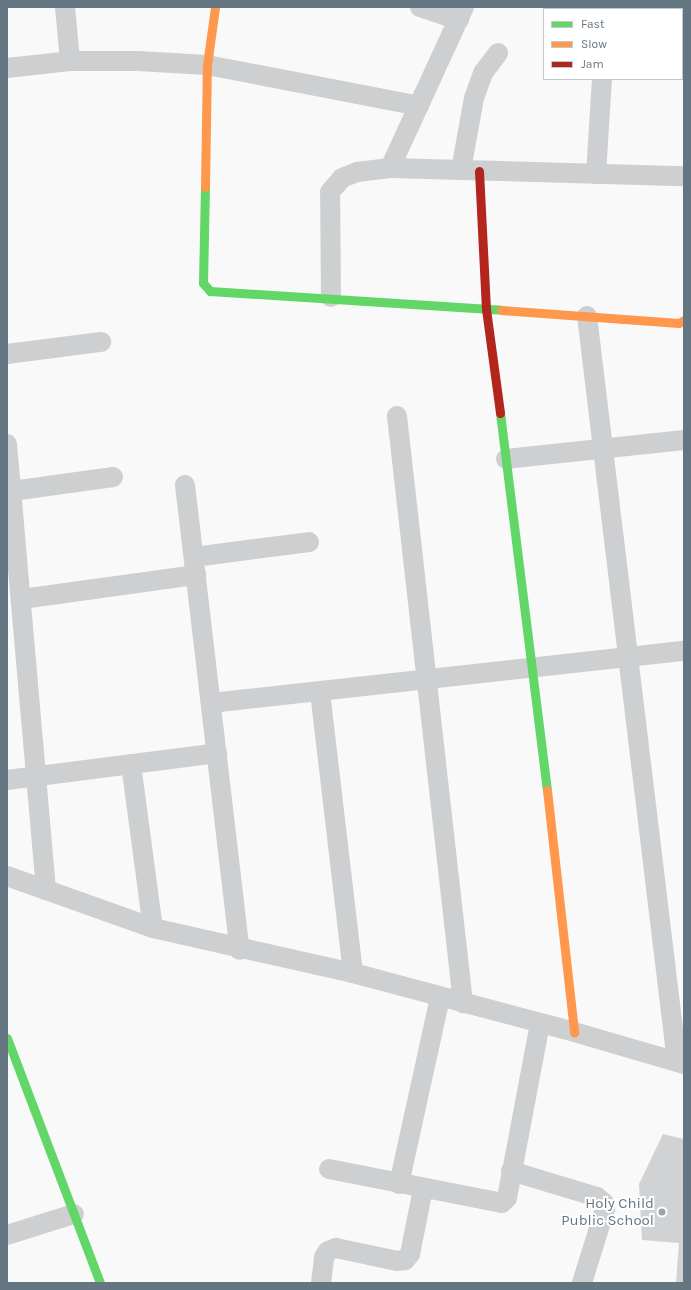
<!DOCTYPE html>
<style>
body{margin:0}
#map{position:relative;width:691px;height:1290px;overflow:hidden;background:#f9f9f9;font-family:Karla,sans-serif}
div>[style]{position:absolute}
.building>*{inset:0;background:#d0d2d3}
.street>*{height:20px;margin:-10px;padding:0 10px;transform-origin:10px;border-radius:10px;background:#cecfd0}
.fast>*{height:9px;margin:-4.5px;padding:0 4.5px;transform-origin:4.5px;border-radius:4.5px;background:#63d668}
.slow>*{height:9px;margin:-4.5px;padding:0 4.5px;transform-origin:4.5px;border-radius:4.5px;background:#ff974d}
.jam>*{height:9px;margin:-4.5px;padding:0 4.5px;transform-origin:4.5px;border-radius:4.5px;background:#b3261e}
.dots>*{width:11px;height:11px;translate:-50% -50%;box-sizing:border-box;border:2px solid #fff;border-radius:50%}
span{translate:-50% -50%;white-space:nowrap;text-align:center;line-height:1.15;-webkit-text-stroke:4px #fff;paint-order:stroke}
.poi-label{font-size:15px;color:#657683}
.right{translate:-100% -50%;text-align:right}
.frame{position:absolute;inset:0;border:8px solid #657683;pointer-events:none}
.legend{position:absolute;left:543px;top:8px;width:140px;height:72px;box-sizing:border-box;background:#fff;border:1px solid #c1c8cd;margin:0;padding:5px 7px;list-style:none;font-size:12px;color:#657683}
.legend li{display:flex;align-items:center;gap:8px;height:20px}
.legend b{width:20px;border:1px solid #c1c8cd}
</style>
<div id="map">
<div class="building">
<div style="clip-path:polygon(663px 1134px,684px 1139px,684px 1283px,676px 1283px,679px 1243px,642px 1240px,639px 1184px)"></div>
</div>
<div class="street">
<div style="left:65px;top:7px;width:54px;rotate:84.7deg"></div>
<div style="left:420px;top:7px;width:41px;rotate:18.4deg"></div>
<div style="left:606px;top:9px;width:2px;rotate:-90deg"></div>
<div style="left:7px;top:68px;width:63px;rotate:-6.3deg"></div>
<div style="left:70px;top:61px;width:68px"></div>
<div style="left:138px;top:61px;width:69px;rotate:3.3deg"></div>
<div style="left:207px;top:65px;width:216px;rotate:10.9deg"></div>
<div style="left:390px;top:168px;width:177px;rotate:-65.3deg"></div>
<div style="left:461px;top:170px;width:73px;rotate:-79.8deg"></div>
<div style="left:474px;top:98px;width:27px;rotate:-70deg"></div>
<div style="left:483px;top:73px;width:25px;rotate:-53deg"></div>
<div style="left:596px;top:174px;width:95px;rotate:-86.4deg"></div>
<div style="left:331px;top:297px;width:105px;rotate:-90.5deg"></div>
<div style="left:330px;top:192px;width:18px;rotate:-49deg"></div>
<div style="left:342px;top:178px;width:16px;rotate:-22deg"></div>
<div style="left:357px;top:172px;width:33px;rotate:-7deg"></div>
<div style="left:390px;top:168px;width:294px;rotate:1.6deg"></div>
<div style="left:587px;top:316px;width:751px;rotate:83.12deg"></div>
<div style="left:7px;top:354px;width:95px;rotate:-7.3deg"></div>
<div style="left:397px;top:416px;width:591px;rotate:83.58deg"></div>
<div style="left:7px;top:444px;width:448px;rotate:85deg"></div>
<div style="left:506px;top:459px;width:179px;rotate:-6.1deg"></div>
<div style="left:185px;top:485px;width:468px;rotate:83.3deg"></div>
<div style="left:12px;top:491px;width:102px;rotate:-7.9deg"></div>
<div style="left:194px;top:557px;width:116px;rotate:-7.4deg"></div>
<div style="left:22px;top:599px;width:176px;rotate:-7.9deg"></div>
<div style="left:320px;top:692px;width:283px;rotate:83.3deg"></div>
<div style="left:211px;top:703px;width:476px;rotate:-6.3deg"></div>
<div style="left:131px;top:764px;width:165px;rotate:82.4deg"></div>
<div style="left:7px;top:780px;width:212px;rotate:-7.3deg"></div>
<div style="left:7px;top:876px;width:155px;rotate:19.6deg"></div>
<div style="left:153px;top:928px;width:205px;rotate:12.7deg"></div>
<div style="left:353px;top:973px;width:229px;rotate:14.9deg"></div>
<div style="left:574px;top:1032px;width:115px;rotate:16.2deg"></div>
<div style="left:329px;top:1169px;width:176px;rotate:11.1deg"></div>
<div style="left:502px;top:1203px;width:7px;rotate:-45deg"></div>
<div style="left:507px;top:1198px;width:178px;rotate:-79.3deg"></div>
<div style="left:511px;top:1171px;width:90px;rotate:16.8deg"></div>
<div style="left:597px;top:1197px;width:9px;rotate:41deg"></div>
<div style="left:604px;top:1203px;width:6px;rotate:81deg"></div>
<div style="left:605px;top:1209px;width:77px;rotate:107.3deg"></div>
<div style="left:399px;top:1184px;width:191px;rotate:-77.6deg"></div>
<div style="left:7px;top:1235px;width:70px;rotate:-17.4deg"></div>
<div style="left:321px;top:1283px;width:26px;rotate:-83deg"></div>
<div style="left:324px;top:1257px;width:7px;rotate:-56deg"></div>
<div style="left:328px;top:1251px;width:9px;rotate:-21deg"></div>
<div style="left:336px;top:1248px;width:62px;rotate:12deg"></div>
<div style="left:397px;top:1261px;width:8px;rotate:-7deg"></div>
<div style="left:405px;top:1260px;width:8px;rotate:-50deg"></div>
<div style="left:410px;top:1254px;width:66px;rotate:-78.7deg"></div>
</div>
<div class="fast">
<div style="left:205px;top:187px;width:96px;rotate:91.2deg"></div>
<div style="left:203px;top:283px;width:11px;rotate:49deg"></div>
<div style="left:210px;top:291px;width:292px;rotate:3.7deg"></div>
<div style="left:500px;top:413px;width:380px;rotate:82.9deg"></div>
<div style="left:7px;top:1038px;width:262px;rotate:69.2deg"></div>
</div>
<div class="slow">
<div style="left:205px;top:187px;width:122px;rotate:-89.1deg"></div>
<div style="left:207px;top:65px;width:59px;rotate:-82.1deg"></div>
<div style="left:501px;top:310px;width:178px;rotate:4.2deg"></div>
<div style="left:679px;top:323px;width:6px;rotate:-31deg"></div>
<div style="left:547px;top:790px;width:244px;rotate:83.6deg"></div>
</div>
<div class="jam">
<div style="left:479px;top:171px;width:138px;rotate:87.1deg"></div>
<div style="left:486px;top:309px;width:105px;rotate:82.3deg"></div>
</div>
<div class="dots">
<div style="left:662px;top:1212px;background:#99a4ac"></div>
</div>
<div class="poi-label">
<span class="right" style="left:654px;top:1212px">Holy Child<br>Public School</span>
</div>
<div class="frame"></div>
<ul class="legend">
<li><b style="height:5px;background:#63d668"></b>Fast</li>
<li><b style="height:5px;background:#ff974d"></b>Slow</li>
<li><b style="height:5px;background:#b3261e"></b>Jam</li>
</ul>
</div>
